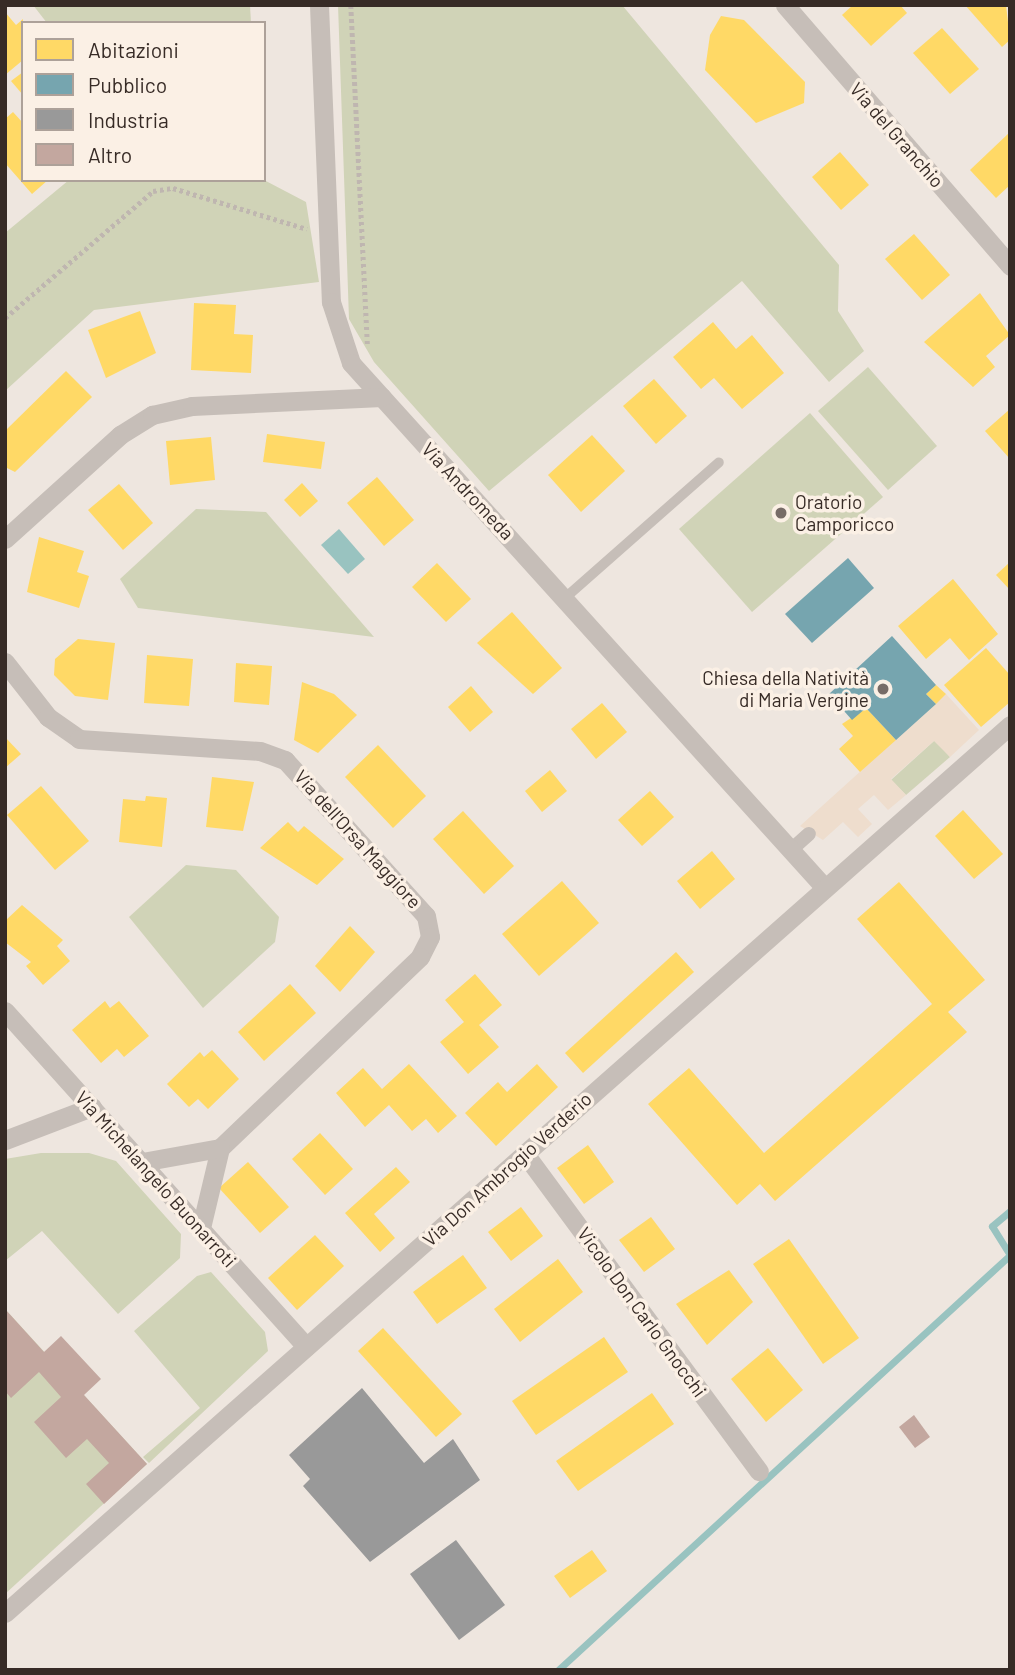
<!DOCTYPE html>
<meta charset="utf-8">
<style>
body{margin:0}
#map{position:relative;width:1015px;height:1675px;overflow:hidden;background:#eee6df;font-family:Barlow,sans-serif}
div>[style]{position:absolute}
.green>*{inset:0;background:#d0d3b7}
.plaza>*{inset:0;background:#eeddcd}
.water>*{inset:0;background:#99c3c0}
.homes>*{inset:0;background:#ffd966}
.public>*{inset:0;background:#76a5af}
.industry>*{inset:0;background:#999}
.stream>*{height:7px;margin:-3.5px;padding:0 3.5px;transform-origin:3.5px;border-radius:3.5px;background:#99c3c0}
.building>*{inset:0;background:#c3a79f}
.path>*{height:4.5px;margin-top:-2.25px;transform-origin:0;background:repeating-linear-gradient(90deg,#bfb6b0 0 3.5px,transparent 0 7px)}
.service>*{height:10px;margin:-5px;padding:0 5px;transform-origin:5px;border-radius:5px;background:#c6beb8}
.pedestrian>*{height:14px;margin:-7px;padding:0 7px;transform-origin:7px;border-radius:7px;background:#c6beb8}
.minor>*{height:19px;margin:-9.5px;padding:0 9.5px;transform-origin:9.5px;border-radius:9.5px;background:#c6beb8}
.dots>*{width:19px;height:19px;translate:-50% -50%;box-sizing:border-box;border:4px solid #fbf0e5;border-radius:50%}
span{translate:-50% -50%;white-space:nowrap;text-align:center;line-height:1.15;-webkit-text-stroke:7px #fbf0e5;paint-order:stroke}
.street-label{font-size:19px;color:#372b26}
.poi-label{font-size:19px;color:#372b26}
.left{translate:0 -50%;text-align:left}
.right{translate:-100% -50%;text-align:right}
.frame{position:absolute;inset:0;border:7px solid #372b26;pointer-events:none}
.legend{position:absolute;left:21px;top:21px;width:245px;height:161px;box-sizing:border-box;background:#fbf0e5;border:2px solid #ada199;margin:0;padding:9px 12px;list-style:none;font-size:21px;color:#372b26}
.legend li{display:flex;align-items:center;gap:14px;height:35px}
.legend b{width:35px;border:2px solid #ada199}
</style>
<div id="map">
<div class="green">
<div style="clip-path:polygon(33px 5px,250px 5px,251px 23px,47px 23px)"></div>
<div style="clip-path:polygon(338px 5px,622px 5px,839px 265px,838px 311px,864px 351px,829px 382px,742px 281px,489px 491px,374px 362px,349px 319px)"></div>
<div style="clip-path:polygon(69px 180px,264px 180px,306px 202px,319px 282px,94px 310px,5px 391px,5px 233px)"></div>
<div style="clip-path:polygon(868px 367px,937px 446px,888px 490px,818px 411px)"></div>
<div style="clip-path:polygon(810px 413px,883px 497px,752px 612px,679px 529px)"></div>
<div style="clip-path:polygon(196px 509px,266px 512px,374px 637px,138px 608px,120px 579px)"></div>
<div style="clip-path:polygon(935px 740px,950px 757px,906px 795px,891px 780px)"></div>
<div style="clip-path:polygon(186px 865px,236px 870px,279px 917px,275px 942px,203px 1008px,129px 917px)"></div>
<div style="clip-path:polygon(41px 1153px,89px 1153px,116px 1161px,181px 1234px,180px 1258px,118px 1314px,42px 1231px,5px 1261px,5px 1159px)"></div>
<div style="clip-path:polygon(211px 1272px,265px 1332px,268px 1351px,149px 1463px,143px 1457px,200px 1408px,134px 1331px,197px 1276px)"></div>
<div style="clip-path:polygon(5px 1309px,147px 1464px,5px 1594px)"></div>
</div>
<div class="plaza">
<div style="clip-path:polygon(946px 694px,979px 730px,950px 757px,934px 741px,891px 779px,906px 795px,888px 810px,874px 795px,858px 809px,872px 824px,858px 837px,843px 822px,823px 840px,800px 826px)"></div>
</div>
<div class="water">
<div style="clip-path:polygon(339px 529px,365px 559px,348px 574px,321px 545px)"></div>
</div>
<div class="homes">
<div style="clip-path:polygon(853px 5px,900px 5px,907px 13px,871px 46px,842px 15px)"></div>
<div style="clip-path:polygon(965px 5px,1006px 5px,1010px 40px,1002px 47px)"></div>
<div style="clip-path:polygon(5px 12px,16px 25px,23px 19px,23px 60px,5px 75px)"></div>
<div style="clip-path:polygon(721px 16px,744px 20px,805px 82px,804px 103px,756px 123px,705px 70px,710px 35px)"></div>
<div style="clip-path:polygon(942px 28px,979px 69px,950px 94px,913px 53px)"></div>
<div style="clip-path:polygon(23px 72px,23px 95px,11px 81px)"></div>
<div style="clip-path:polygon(13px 112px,23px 123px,23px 180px,48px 180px,32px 194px,5px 163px,5px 119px)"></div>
<div style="clip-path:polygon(1010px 132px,1010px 185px,996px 198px,970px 170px)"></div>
<div style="clip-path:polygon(840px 152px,869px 185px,841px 210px,812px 177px)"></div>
<div style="clip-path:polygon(914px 234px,950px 275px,922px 300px,885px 259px)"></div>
<div style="clip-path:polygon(980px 293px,1010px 335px,986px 356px,995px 367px,973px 387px,924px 342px)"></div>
<div style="clip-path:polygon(194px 303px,236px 305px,234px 334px,253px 335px,251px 373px,191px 370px)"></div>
<div style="clip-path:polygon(140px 311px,156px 353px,106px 378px,88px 330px)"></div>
<div style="clip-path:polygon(713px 322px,736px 349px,752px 335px,784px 373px,742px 409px,714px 378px,701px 389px,673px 357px)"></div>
<div style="clip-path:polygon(66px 371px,92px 397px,15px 472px,5px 467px,5px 431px)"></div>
<div style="clip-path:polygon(654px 379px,687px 416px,656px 444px,623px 406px)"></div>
<div style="clip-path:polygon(1010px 409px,1010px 459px,985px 431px)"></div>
<div style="clip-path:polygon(267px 434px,325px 442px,321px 469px,263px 462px)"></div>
<div style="clip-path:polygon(592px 435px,625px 471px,581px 512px,548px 475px)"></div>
<div style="clip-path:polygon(211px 437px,215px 480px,170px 485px,166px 441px)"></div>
<div style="clip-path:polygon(377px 477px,414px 520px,384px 546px,347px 503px)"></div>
<div style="clip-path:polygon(302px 483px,318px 501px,300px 517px,284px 500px)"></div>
<div style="clip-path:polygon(119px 484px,153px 523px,123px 550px,88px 510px)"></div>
<div style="clip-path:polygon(39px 537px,84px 551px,77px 572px,89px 576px,79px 608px,27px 592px)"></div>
<div style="clip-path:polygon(1010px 562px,1010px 590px,996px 575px)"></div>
<div style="clip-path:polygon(437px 563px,471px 599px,446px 622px,412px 587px)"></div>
<div style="clip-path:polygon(953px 579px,998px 634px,969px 660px,950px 638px,926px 659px,898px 626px)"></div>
<div style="clip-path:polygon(512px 612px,562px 668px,533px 694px,477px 643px)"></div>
<div style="clip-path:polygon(78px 639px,115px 643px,108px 700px,75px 696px,54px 675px,55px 659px)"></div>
<div style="clip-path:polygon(986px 648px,1010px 675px,1010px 702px,981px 727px,944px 685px)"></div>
<div style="clip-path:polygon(147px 655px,193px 659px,189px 706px,144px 703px)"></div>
<div style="clip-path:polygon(236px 663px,272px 666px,269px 705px,234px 702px)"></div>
<div style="clip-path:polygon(302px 682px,334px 694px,357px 715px,318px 753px,294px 740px)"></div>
<div style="clip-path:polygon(936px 685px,946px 694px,936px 704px,926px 694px)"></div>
<div style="clip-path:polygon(471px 686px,493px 712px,470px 732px,448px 707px)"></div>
<div style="clip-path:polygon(602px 703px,627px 732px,596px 759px,571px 729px)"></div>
<div style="clip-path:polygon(866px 708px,896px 740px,860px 772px,839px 749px,853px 736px,842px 724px)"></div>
<div style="clip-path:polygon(5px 737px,21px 754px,5px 768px)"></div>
<div style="clip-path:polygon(378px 745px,426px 796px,393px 828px,345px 777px)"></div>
<div style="clip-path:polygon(550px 770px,567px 791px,542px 812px,525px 791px)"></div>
<div style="clip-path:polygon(212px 777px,254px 782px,243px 831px,206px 827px)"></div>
<div style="clip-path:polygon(41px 786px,89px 841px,55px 870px,7px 815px)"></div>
<div style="clip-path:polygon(650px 791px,674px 817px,642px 846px,618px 820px)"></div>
<div style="clip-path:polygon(146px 796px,167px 798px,162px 847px,119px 842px,123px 799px,145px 801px)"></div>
<div style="clip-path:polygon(963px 810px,1003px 854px,974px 879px,935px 836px)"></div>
<div style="clip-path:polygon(463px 811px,514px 866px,484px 894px,433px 839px)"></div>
<div style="clip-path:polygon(288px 822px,298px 832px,304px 826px,344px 859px,317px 885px,260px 848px)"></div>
<div style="clip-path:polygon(712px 851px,735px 879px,700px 909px,677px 881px)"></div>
<div style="clip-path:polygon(562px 881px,599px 923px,539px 976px,502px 934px)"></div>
<div style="clip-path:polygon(899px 882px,985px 980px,948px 1012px,967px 1032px,775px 1201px,760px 1184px,737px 1205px,648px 1104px,689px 1068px,764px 1153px,932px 1004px,857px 919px)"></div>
<div style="clip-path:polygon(22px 905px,63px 940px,57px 946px,70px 961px,43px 985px,26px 966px,31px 962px,5px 942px,5px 921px)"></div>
<div style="clip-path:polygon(350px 926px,375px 952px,340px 992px,315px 966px)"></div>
<div style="clip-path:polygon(676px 952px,694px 972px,583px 1073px,565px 1053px)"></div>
<div style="clip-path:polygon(475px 974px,502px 1005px,479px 1025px,499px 1047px,468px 1074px,440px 1042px,464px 1022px,445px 1000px)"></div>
<div style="clip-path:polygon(290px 984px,316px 1013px,264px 1061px,238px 1032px)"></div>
<div style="clip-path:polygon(105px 1001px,110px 1008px,119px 1001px,149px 1036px,124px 1057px,117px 1049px,101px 1063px,72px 1030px)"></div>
<div style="clip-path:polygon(212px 1050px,239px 1079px,208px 1109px,198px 1099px,189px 1107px,167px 1084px,200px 1052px,204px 1057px)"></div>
<div style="clip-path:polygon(409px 1064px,457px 1116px,438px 1133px,426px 1119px,412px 1131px,389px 1105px,365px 1127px,336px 1093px,363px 1068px,382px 1089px)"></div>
<div style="clip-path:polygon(537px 1064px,558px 1087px,496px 1146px,465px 1113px,498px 1082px,507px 1092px)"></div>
<div style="clip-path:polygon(320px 1133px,353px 1169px,325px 1195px,292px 1159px)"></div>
<div style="clip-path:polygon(588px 1145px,614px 1182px,584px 1204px,557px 1168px)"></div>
<div style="clip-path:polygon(248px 1162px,289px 1207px,260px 1233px,219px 1188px)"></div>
<div style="clip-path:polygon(396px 1167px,410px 1182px,374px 1214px,395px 1238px,380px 1252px,345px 1213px)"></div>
<div style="clip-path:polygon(521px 1207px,543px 1236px,511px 1261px,488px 1232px)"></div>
<div style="clip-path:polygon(651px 1217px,675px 1249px,644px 1272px,619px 1240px)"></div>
<div style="clip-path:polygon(315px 1235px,344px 1266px,297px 1310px,268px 1278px)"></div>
<div style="clip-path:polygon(789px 1239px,859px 1338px,823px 1364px,753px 1264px)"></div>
<div style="clip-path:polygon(463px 1255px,487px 1288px,437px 1324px,413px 1292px)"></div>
<div style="clip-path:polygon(558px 1259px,583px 1292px,520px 1342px,494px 1309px)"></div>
<div style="clip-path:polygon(729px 1270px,753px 1302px,707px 1345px,676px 1304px)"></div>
<div style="clip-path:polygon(383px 1328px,462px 1414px,436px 1437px,358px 1351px)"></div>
<div style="clip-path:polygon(604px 1337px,628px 1372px,536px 1435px,512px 1401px)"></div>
<div style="clip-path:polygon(768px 1348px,803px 1390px,766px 1422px,731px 1379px)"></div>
<div style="clip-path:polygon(652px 1393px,674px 1424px,578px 1491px,556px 1461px)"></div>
<div style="clip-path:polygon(592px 1550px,607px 1571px,570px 1598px,554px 1576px)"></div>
</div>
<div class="public">
<div style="clip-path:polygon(848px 558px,874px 588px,812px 643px,785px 614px)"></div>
<div style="clip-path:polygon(892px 636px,936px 685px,926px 694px,936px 704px,896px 740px,866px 708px,852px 720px,829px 694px)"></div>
</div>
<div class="industry">
<div style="clip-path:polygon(362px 1388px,424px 1463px,453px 1439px,480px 1480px,370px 1562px,303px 1486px,310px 1479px,289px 1455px)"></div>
<div style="clip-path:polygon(456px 1540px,505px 1605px,459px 1640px,410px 1574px)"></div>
</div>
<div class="stream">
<div style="left:558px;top:1670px;width:614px;rotate:-42.56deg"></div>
<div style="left:1010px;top:1255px;width:34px;rotate:-122deg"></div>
<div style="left:992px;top:1226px;width:23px;rotate:-40deg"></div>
</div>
<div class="building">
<div style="clip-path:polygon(5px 1309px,44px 1352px,61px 1336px,101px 1379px,84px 1395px,147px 1464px,104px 1504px,86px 1484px,109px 1463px,87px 1439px,66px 1458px,34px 1422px,61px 1397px,39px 1372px,11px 1398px,5px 1391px)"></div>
<div style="clip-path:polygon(914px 1415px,930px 1437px,915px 1448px,899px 1427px)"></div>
</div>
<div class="path">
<div style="left:351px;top:5px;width:342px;rotate:87.2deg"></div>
<div style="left:5px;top:318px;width:195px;rotate:-40.6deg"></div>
<div style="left:153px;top:191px;width:20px;rotate:-9deg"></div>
<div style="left:173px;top:188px;width:140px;rotate:17deg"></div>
</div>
<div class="service">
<div style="left:565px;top:598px;width:205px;rotate:-41.4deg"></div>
</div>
<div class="pedestrian">
<div style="left:791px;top:850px;width:24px;rotate:-42deg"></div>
</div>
<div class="minor">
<div style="left:319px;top:5px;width:297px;rotate:87.7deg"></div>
<div style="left:331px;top:302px;width:64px;rotate:71.8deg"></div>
<div style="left:351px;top:363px;width:707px;rotate:47.92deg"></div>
<div style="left:785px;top:5px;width:345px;rotate:49.2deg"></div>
<div style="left:5px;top:539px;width:155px;rotate:-42.1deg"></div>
<div style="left:120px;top:435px;width:38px;rotate:-32deg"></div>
<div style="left:152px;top:415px;width:41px;rotate:-12.7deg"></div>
<div style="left:192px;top:406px;width:190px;rotate:-2.7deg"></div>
<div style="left:5px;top:662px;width:70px;rotate:52deg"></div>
<div style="left:48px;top:717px;width:38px;rotate:35deg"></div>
<div style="left:79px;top:739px;width:181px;rotate:3.8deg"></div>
<div style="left:260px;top:751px;width:27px;rotate:20deg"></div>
<div style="left:285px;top:760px;width:210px;rotate:47.9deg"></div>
<div style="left:426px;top:916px;width:21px;rotate:79deg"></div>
<div style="left:430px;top:937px;width:22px;rotate:117deg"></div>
<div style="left:420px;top:957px;width:277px;rotate:136.3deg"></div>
<div style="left:220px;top:1148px;width:82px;rotate:103.4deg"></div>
<div style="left:5px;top:1011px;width:451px;rotate:48.1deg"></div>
<div style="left:5px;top:1140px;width:93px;rotate:-20.8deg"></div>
<div style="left:525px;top:1154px;width:394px;rotate:53.6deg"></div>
<div style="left:142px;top:1162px;width:79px;rotate:-10.2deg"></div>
<div style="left:5px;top:1613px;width:1341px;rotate:-41.46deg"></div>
</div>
<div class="dots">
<div style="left:781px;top:513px;background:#776c67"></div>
<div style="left:883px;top:689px;background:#776c67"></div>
</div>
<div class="street-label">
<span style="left:897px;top:135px;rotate:49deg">Via del Granchio</span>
<span style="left:468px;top:491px;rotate:47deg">Via Andromeda</span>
<span style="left:358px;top:839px;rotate:48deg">Via dell'Orsa Maggiore</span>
<span style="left:507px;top:1169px;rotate:-42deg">Via Don Ambrogio Verderio</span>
<span style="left:156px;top:1179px;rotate:48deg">Via Michelangelo Buonarroti</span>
<span style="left:642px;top:1312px;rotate:54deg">Vicolo Don Carlo Gnocchi</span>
</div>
<div class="poi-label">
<span class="left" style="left:795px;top:513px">Oratorio<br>Camporicco</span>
<span class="right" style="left:869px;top:689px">Chiesa della Natività<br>di Maria Vergine</span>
</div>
<div class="frame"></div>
<ul class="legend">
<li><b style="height:19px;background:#ffd966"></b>Abitazioni</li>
<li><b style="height:19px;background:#76a5af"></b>Pubblico</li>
<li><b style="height:19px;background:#999"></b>Industria</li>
<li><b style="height:19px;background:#c3a79f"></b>Altro</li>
</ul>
</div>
